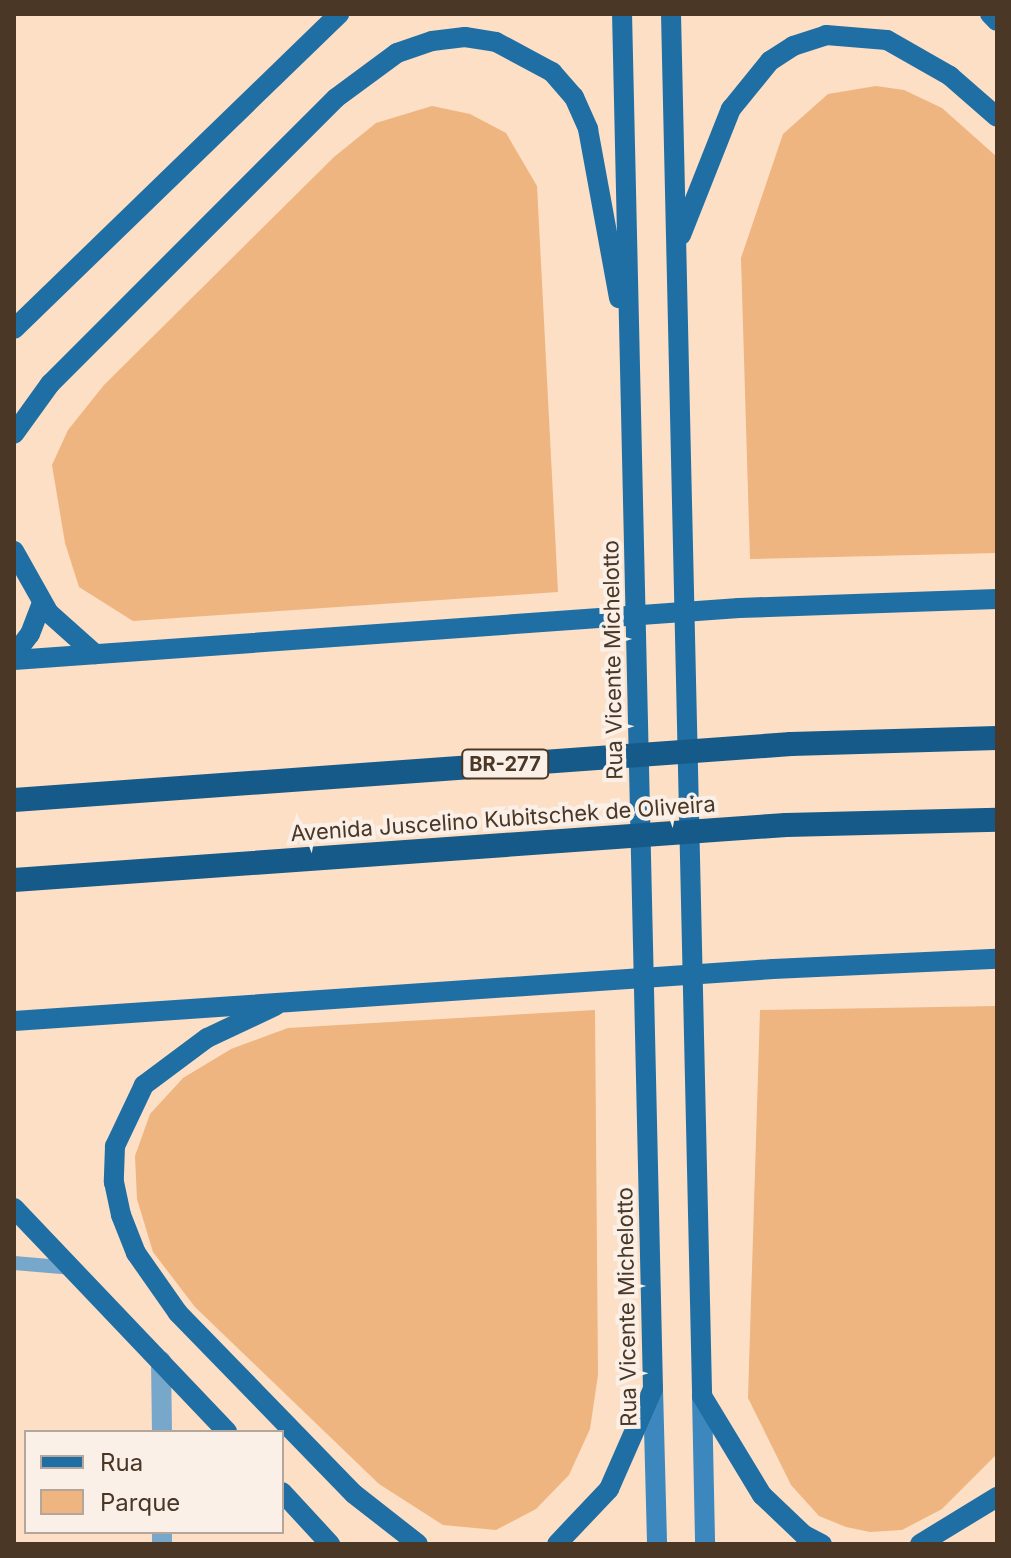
<!DOCTYPE html>
<style>
body{margin:0}
#map{position:relative;width:1011px;height:1558px;overflow:hidden;background:#fcdfc5;font-family:Inter,sans-serif}
div>[style]{position:absolute}
.green>*{inset:0;background:#efb580}
.lane>*{height:14px;margin:-7px;padding:0 7px;transform-origin:7px;border-radius:7px;background:#78a7cc}
.street>*{height:20px;margin:-10px;padding:0 10px;transform-origin:10px;border-radius:10px;background:#78a7cc}
.secondary>*{height:20px;margin:-10px;padding:0 10px;transform-origin:10px;border-radius:10px;background:#3b87be}
.primary>*{height:20px;margin:-10px;padding:0 10px;transform-origin:10px;border-radius:10px;background:#1f6fa4}
.highway>*{height:24px;margin:-12px;padding:0 12px;transform-origin:12px;border-radius:12px;background:#155a88}
span{translate:-50% -50%;white-space:nowrap;text-align:center;line-height:1.15;-webkit-text-stroke:8px #faf0e7;paint-order:stroke}
.shield-label span{padding:2px 6px;background:#faf0e7;border:2px solid;border-radius:6px;-webkit-text-stroke-width:0}
.shield-label{font-size:20px;color:#4a3726;font-weight:700}
.street-label{font-size:22px;color:#4a3726}
.frame{position:absolute;inset:0;border:16px solid #4a3726;pointer-events:none}
.legend{position:absolute;left:24px;top:1430px;width:260px;height:104px;box-sizing:border-box;background:#faf0e7;border:2px solid #b4a69a;margin:0;padding:10px 14px;list-style:none;font-size:24px;color:#4a3726}
.legend li{display:flex;align-items:center;gap:16px;height:40px}
.legend b{width:40px;border:2px solid #b4a69a}
</style>
<div id="map">
<div class="green">
<div style="clip-path:polygon(876px 86px,904px 90px,942px 108px,997px 157px,997px 553px,750px 559px,741px 258px,783px 134px,828px 94px)"></div>
<div style="clip-path:polygon(432px 106px,470px 114px,506px 133px,537px 186px,558px 592px,133px 621px,79px 587px,65px 543px,52px 465px,68px 430px,104px 385px,334px 157px,376px 123px)"></div>
<div style="clip-path:polygon(997px 1006px,997px 1454px,942px 1509px,902px 1530px,870px 1532px,846px 1527px,819px 1516px,791px 1485px,748px 1398px,760px 1010px)"></div>
<div style="clip-path:polygon(595px 1010px,598px 1375px,590px 1429px,569px 1475px,536px 1509px,496px 1530px,443px 1525px,379px 1484px,195px 1307px,153px 1252px,137px 1199px,135px 1156px,150px 1114px,183px 1078px,231px 1049px,288px 1028px)"></div>
</div>
<div class="lane">
<div style="left:14px;top:1263px;width:59px;rotate:4.8deg"></div>
</div>
<div class="street">
<div style="left:161px;top:1361px;width:71px;rotate:89.2deg"></div>
<div style="left:162px;top:1532px;width:12px;rotate:90deg"></div>
</div>
<div class="secondary">
<div style="left:653px;top:1389px;width:155px;rotate:88.5deg"></div>
<div style="left:702px;top:1396px;width:148px;rotate:88.8deg"></div>
</div>
<div class="primary">
<div style="left:671px;top:14px;width:1382px;rotate:88.71deg"></div>
<div style="left:702px;top:1396px;width:116px;rotate:58.8deg"></div>
<div style="left:762px;top:1495px;width:58px;rotate:43.6deg"></div>
<div style="left:804px;top:1535px;width:20px;rotate:27deg"></div>
<div style="left:990px;top:14px;width:10px;rotate:45deg"></div>
<div style="left:681px;top:235px;width:136px;rotate:-68.4deg"></div>
<div style="left:731px;top:109px;width:62px;rotate:-50.9deg"></div>
<div style="left:770px;top:61px;width:27px;rotate:-33deg"></div>
<div style="left:793px;top:46px;width:35px;rotate:-18deg"></div>
<div style="left:826px;top:35px;width:61px;rotate:4.7deg"></div>
<div style="left:887px;top:40px;width:73px;rotate:29.7deg"></div>
<div style="left:950px;top:76px;width:62px;rotate:41.1deg"></div>
<div style="left:14px;top:329px;width:453px;rotate:-44.1deg"></div>
<div style="left:14px;top:434px;width:62px;rotate:-54.2deg"></div>
<div style="left:50px;top:384px;width:404px;rotate:-45deg"></div>
<div style="left:336px;top:98px;width:76px;rotate:-36.4deg"></div>
<div style="left:397px;top:53px;width:37px;rotate:-19deg"></div>
<div style="left:432px;top:41px;width:33px;rotate:-7deg"></div>
<div style="left:465px;top:37px;width:31px;rotate:9deg"></div>
<div style="left:496px;top:42px;width:64px;rotate:28.2deg"></div>
<div style="left:552px;top:72px;width:33px;rotate:49deg"></div>
<div style="left:574px;top:97px;width:35px;rotate:66deg"></div>
<div style="left:588px;top:129px;width:172px;rotate:79.6deg"></div>
<div style="left:14px;top:551px;width:71px;rotate:60.6deg"></div>
<div style="left:49px;top:613px;width:62px;rotate:41.7deg"></div>
<div style="left:14px;top:655px;width:26px;rotate:-53deg"></div>
<div style="left:30px;top:634px;width:34px;rotate:-69deg"></div>
<div style="left:14px;top:660px;width:727px;rotate:-4.1deg"></div>
<div style="left:739px;top:608px;width:258px;rotate:-2deg"></div>
<div style="left:275px;top:1006px;width:75px;rotate:154.8deg"></div>
<div style="left:207px;top:1038px;width:79px;rotate:143.3deg"></div>
<div style="left:144px;top:1085px;width:68px;rotate:115.4deg"></div>
<div style="left:115px;top:1146px;width:36px;rotate:92deg"></div>
<div style="left:114px;top:1182px;width:34px;rotate:78deg"></div>
<div style="left:121px;top:1215px;width:41px;rotate:68.5deg"></div>
<div style="left:136px;top:1253px;width:73px;rotate:55deg"></div>
<div style="left:178px;top:1313px;width:252px;rotate:45.8deg"></div>
<div style="left:354px;top:1494px;width:81px;rotate:38deg"></div>
<div style="left:14px;top:1021px;width:761px;rotate:-3.92deg"></div>
<div style="left:773px;top:969px;width:224px;rotate:-2.6deg"></div>
<div style="left:14px;top:1208px;width:309px;rotate:46.4deg"></div>
<div style="left:282px;top:1492px;width:71px;rotate:47.3deg"></div>
<div style="left:557px;top:1544px;width:76px;rotate:-46.6deg"></div>
<div style="left:609px;top:1489px;width:109px;rotate:-66.3deg"></div>
<div style="left:653px;top:1389px;width:1375px;rotate:-91.29deg"></div>
<div style="left:920px;top:1544px;width:90px;rotate:-31.4deg"></div>
</div>
<div class="highway">
<div style="left:14px;top:800px;width:779px;rotate:-4.12deg"></div>
<div style="left:791px;top:744px;width:206px;rotate:-1.7deg"></div>
<div style="left:14px;top:880px;width:774px;rotate:-4.08deg"></div>
<div style="left:786px;top:825px;width:211px;rotate:-1.4deg"></div>
</div>
<div class="shield-label">
<span style="left:505px;top:764px">BR-277</span>
</div>
<div class="street-label">
<span style="left:613px;top:660px;rotate:-91deg">Rua Vicente Michelotto</span>
<span style="left:503px;top:819px;rotate:-4deg">Avenida Juscelino Kubitschek de Oliveira</span>
<span style="left:627px;top:1307px;rotate:-91deg">Rua Vicente Michelotto</span>
</div>
<div class="frame"></div>
<ul class="legend">
<li><b style="height:10px;background:#1f6fa4"></b>Rua</li>
<li><b style="height:22px;background:#efb580"></b>Parque</li>
</ul>
</div>
